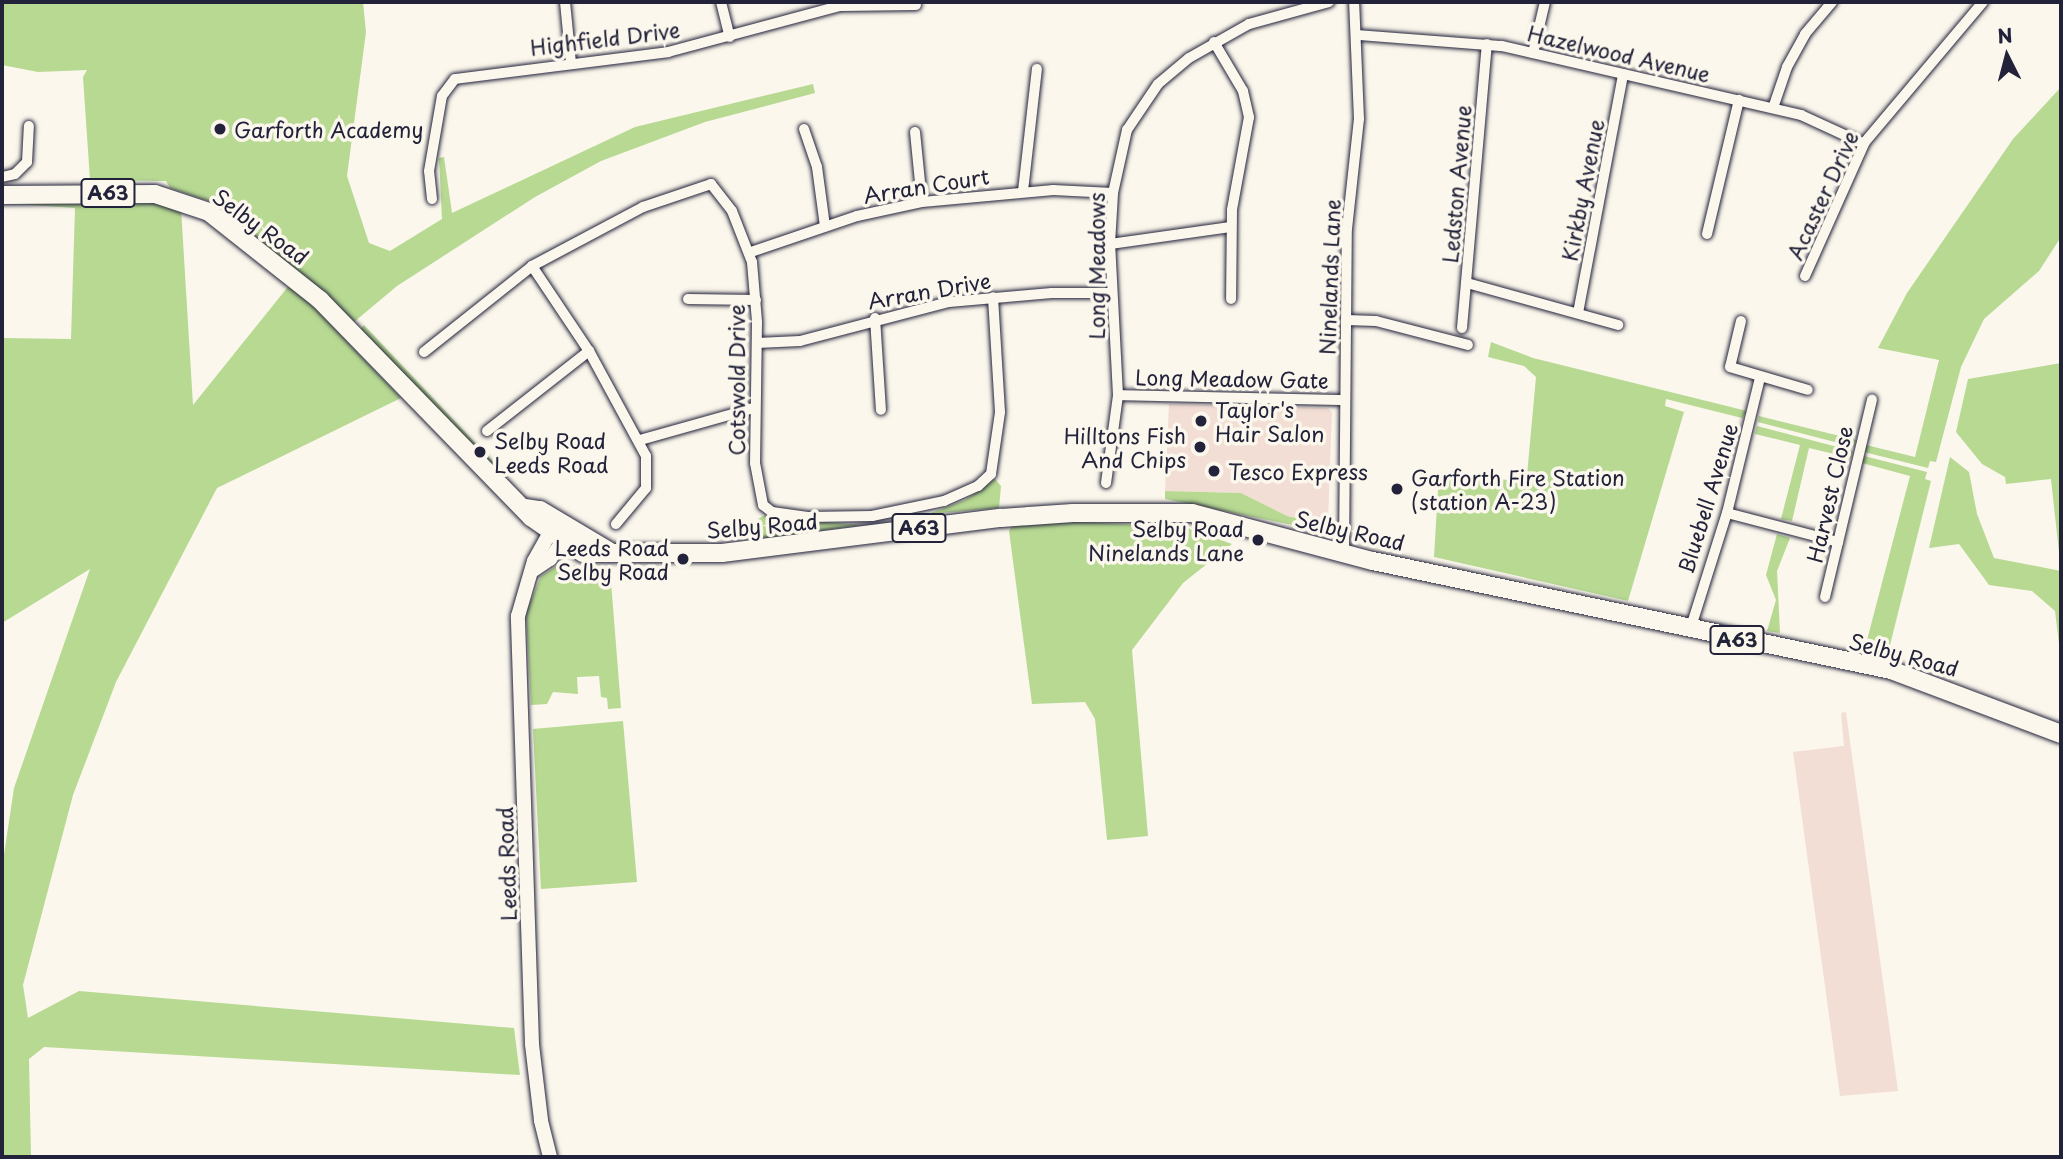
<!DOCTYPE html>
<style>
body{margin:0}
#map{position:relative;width:2063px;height:1159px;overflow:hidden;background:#fbf7ec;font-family:"Playpen Sans",sans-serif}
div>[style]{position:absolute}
.built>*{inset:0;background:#f2ded4}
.green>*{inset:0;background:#b7d992}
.roads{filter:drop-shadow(0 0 2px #22223b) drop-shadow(0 0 2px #22223b)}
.minor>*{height:10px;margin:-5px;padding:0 5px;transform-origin:5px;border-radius:5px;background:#fbf7ec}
.major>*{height:14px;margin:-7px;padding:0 7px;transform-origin:7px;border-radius:7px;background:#fbf7ec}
.highway>*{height:18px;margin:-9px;padding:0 9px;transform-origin:9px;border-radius:9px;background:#fbf7ec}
.dots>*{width:19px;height:19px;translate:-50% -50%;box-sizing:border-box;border:4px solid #fbf7ec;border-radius:50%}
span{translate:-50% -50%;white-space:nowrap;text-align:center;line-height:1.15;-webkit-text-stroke:7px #fbf7ec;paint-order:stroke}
.shield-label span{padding:2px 5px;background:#fbf7ec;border:2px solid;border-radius:5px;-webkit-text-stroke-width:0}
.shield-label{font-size:19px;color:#22223b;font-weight:700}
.street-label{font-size:21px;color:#22223b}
.poi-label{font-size:21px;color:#22223b}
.left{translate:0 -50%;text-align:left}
.right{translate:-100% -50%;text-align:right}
.frame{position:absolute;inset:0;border:4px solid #22223b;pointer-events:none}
.north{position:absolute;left:1972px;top:21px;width:70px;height:70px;-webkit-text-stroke:5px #fbf7ec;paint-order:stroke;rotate:354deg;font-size:19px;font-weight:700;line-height:28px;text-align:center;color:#22223b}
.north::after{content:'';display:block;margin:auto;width:24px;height:32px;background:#22223b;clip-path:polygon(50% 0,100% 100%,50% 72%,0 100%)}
</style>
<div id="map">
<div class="built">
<div style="clip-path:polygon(1169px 404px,1327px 408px,1332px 412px,1328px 523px,1286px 516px,1241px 493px,1165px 491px)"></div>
<div style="clip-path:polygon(1846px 712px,1898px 1091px,1840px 1096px,1793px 752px,1844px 746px,1841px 713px)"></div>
</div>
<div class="green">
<div style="clip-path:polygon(2px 2px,363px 2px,366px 32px,347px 176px,369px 243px,390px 251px,442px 219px,439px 158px,444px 157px,452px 213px,635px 127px,813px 84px,815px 93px,705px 122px,601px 161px,535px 197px,397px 286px,354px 322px,220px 205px,170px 188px,166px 181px,90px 180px,83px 77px,87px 70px,38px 72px,2px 65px)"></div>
<div style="clip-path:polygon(2061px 87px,2061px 237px,2039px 271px,1984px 319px,1961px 367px,1936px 462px,1930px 461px,1928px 468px,1864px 452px,1866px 445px,1915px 457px,1939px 360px,1878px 348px,1907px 293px,2013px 139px)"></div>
<div style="clip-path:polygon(145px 200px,181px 208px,193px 405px,291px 283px,401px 398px,217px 488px,116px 682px,73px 795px,23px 985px,28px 1018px,79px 991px,514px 1028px,520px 1075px,44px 1047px,29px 1059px,31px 1157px,2px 1157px,2px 868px,14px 788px,90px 569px,2px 623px,2px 338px,71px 339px,75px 208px,2px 203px)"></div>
<div style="clip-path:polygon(364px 325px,502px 471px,500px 473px,360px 329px)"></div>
<div style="clip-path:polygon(1491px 342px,1533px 358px,1747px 411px,1742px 418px,1666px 399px,1665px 406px,1684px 412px,1628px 601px,1434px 557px,1439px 473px,1518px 481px,1527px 475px,1536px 377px,1524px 366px,1488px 357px)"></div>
<div style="clip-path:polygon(2061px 363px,2061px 660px,2055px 611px,2032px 591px,1989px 585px,1959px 544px,1929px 548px,1950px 457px,1969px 472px,1977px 514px,1994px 558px,2061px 571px,2051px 479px,2006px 484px,2005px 477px,1982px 464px,1956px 432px,1968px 379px)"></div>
<div style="clip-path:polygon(1759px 416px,1856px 440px,1854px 447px,1758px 422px)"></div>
<div style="clip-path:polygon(1757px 426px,1853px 451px,1851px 458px,1809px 448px,1792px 521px,1781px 519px,1800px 445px,1755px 434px)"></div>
<div style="clip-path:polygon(1864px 456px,1927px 472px,1925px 479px,1931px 481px,1889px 649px,1883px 652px,1860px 646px,1867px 640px,1910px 476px,1862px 463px)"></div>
<div style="clip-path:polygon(995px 479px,1001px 486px,999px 508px,928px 514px,965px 500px)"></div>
<div style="clip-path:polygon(1165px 491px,1241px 493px,1287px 516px,1328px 525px,1312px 529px,1165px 499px)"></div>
<div style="clip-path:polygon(765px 515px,788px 519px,862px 525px,760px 539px,758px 519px)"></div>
<div style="clip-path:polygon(1077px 522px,1186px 527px,1232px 544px,1183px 583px,1132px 650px,1148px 836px,1107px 840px,1095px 719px,1085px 702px,1032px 704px,1009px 531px,1012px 526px)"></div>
<div style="clip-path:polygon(1777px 534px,1790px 538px,1777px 571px,1780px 633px,1767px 631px,1776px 600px,1766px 575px)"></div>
<div style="clip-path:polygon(560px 564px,610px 569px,621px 708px,608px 709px,607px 698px,601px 697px,599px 676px,577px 677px,578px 694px,553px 692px,547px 704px,531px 705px,526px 613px,541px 576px)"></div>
<div style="clip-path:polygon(623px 721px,637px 882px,541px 889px,533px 729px)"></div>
</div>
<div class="roads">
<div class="minor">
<div style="left:565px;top:2px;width:61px;rotate:84.4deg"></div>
<div style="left:721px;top:2px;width:36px;rotate:76deg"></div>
<div style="left:1358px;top:35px;width:144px;rotate:4.4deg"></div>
<div style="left:1502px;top:46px;width:307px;rotate:13deg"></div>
<div style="left:1801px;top:115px;width:69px;rotate:24.7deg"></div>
<div style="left:1214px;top:42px;width:57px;rotate:59.4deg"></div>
<div style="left:1243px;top:91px;width:27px;rotate:77deg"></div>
<div style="left:1249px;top:117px;width:95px;rotate:100.4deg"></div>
<div style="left:1232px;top:210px;width:89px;rotate:90.6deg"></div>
<div style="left:1533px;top:53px;width:52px;rotate:-76.8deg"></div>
<div style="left:1773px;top:108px;width:43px;rotate:-71.1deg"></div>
<div style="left:1787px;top:67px;width:38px;rotate:-61deg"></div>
<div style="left:1805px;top:34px;width:42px;rotate:-49.8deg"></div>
<div style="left:804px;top:129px;width:40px;rotate:71.1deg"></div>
<div style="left:817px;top:167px;width:60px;rotate:82.3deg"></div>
<div style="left:915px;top:132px;width:70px;rotate:84.3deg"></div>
<div style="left:2px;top:177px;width:13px;rotate:-13deg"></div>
<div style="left:15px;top:174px;width:17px;rotate:-45deg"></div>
<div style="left:27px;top:162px;width:36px;rotate:-87deg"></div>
<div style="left:1023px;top:191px;width:123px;rotate:-83.5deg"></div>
<div style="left:432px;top:199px;width:28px;rotate:-96deg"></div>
<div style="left:429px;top:171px;width:76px;rotate:-80.2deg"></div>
<div style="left:442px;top:96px;width:21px;rotate:-53deg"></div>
<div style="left:455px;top:79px;width:215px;rotate:-7.2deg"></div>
<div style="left:668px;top:52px;width:178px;rotate:-15deg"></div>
<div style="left:840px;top:6px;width:76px;rotate:-0.8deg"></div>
<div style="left:1707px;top:234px;width:138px;rotate:-76.6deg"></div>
<div style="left:1110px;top:244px;width:122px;rotate:-8deg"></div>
<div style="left:751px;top:252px;width:112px;rotate:-18.8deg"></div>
<div style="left:857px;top:216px;width:66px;rotate:-12.2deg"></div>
<div style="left:922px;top:202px;width:132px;rotate:-5.2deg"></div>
<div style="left:1053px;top:190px;width:60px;rotate:2.9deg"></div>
<div style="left:532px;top:266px;width:102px;rotate:56.2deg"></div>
<div style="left:589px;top:351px;width:119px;rotate:61.5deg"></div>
<div style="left:646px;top:456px;width:32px;rotate:90deg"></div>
<div style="left:646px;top:488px;width:47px;rotate:129.8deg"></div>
<div style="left:1805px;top:276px;width:147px;rotate:-65.9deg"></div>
<div style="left:1865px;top:142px;width:183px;rotate:-49.9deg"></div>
<div style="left:1467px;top:283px;width:157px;rotate:15.5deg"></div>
<div style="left:688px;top:299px;width:68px;rotate:0.8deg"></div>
<div style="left:1578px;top:313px;width:243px;rotate:-79.3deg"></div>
<div style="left:875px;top:318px;width:92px;rotate:86.3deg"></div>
<div style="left:1346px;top:320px;width:30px;rotate:2deg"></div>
<div style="left:1376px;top:321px;width:95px;rotate:14.6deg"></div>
<div style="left:1741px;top:321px;width:47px;rotate:103.4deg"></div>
<div style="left:1730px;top:367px;width:81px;rotate:16.4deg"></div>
<div style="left:1462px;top:328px;width:285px;rotate:-85deg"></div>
<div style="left:757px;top:343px;width:43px;rotate:-2.7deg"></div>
<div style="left:800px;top:341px;width:154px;rotate:-14.7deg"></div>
<div style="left:949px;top:302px;width:103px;rotate:-5deg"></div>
<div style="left:1052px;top:293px;width:60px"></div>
<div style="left:424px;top:352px;width:138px;rotate:-38.5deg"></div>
<div style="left:532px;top:266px;width:126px;rotate:-28deg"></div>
<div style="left:643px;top:207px;width:72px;rotate:-18.7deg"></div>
<div style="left:711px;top:184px;width:34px;rotate:52deg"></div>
<div style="left:732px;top:211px;width:55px;rotate:68.6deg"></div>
<div style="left:752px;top:262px;width:60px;rotate:85.2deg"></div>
<div style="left:757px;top:322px;width:141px;rotate:90.8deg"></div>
<div style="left:755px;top:463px;width:43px;rotate:79.2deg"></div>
<div style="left:763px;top:505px;width:11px;rotate:38deg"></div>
<div style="left:772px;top:512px;width:36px;rotate:8deg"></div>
<div style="left:808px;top:517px;width:64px;rotate:-0.9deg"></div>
<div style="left:872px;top:516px;width:74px;rotate:-11.8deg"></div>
<div style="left:944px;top:501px;width:37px;rotate:-24deg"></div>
<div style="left:978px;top:486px;width:18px;rotate:-43deg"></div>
<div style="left:991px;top:474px;width:63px;rotate:-81.7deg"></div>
<div style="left:1000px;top:412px;width:115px;rotate:-93.5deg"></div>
<div style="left:1118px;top:395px;width:227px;rotate:1.3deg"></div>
<div style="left:487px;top:431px;width:130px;rotate:-38.1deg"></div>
<div style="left:640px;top:440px;width:118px;rotate:-15.7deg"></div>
<div style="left:1106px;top:483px;width:89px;rotate:-82.2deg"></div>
<div style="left:1118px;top:395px;width:151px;rotate:-93deg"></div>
<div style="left:1110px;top:244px;width:51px;rotate:-86.6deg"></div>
<div style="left:1113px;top:193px;width:65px;rotate:-77.5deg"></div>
<div style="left:1127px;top:130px;width:55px;rotate:-56deg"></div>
<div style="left:1158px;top:84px;width:40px;rotate:-40deg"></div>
<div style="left:1189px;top:58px;width:69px;rotate:-29.5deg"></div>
<div style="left:1249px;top:24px;width:83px;rotate:-15.4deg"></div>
<div style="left:1727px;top:513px;width:115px;rotate:14.6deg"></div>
<div style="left:1344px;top:554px;width:325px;rotate:-89.5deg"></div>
<div style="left:1347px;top:229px;width:111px;rotate:-83.8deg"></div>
<div style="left:1359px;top:119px;width:117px;rotate:-92.4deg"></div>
<div style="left:1825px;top:597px;width:203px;rotate:-76.6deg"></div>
<div style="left:1690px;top:630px;width:123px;rotate:-72.5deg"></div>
<div style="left:1727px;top:513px;width:139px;rotate:-76.3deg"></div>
</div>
<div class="major">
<div style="left:532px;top:571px;width:22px;rotate:-34deg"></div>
<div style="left:550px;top:559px;width:33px;rotate:-55deg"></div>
<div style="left:550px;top:1157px;width:38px;rotate:-104deg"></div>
<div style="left:541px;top:1120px;width:77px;rotate:-96.8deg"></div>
<div style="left:532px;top:1044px;width:428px;rotate:-91.9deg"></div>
<div style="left:518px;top:616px;width:57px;rotate:-73.8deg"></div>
<div style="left:534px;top:561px;width:45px;rotate:-60.6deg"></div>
</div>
<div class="highway">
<div style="left:2px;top:195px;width:153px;rotate:-0.4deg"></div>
<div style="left:155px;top:194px;width:57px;rotate:18.4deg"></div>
<div style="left:209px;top:212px;width:142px;rotate:38.4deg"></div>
<div style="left:320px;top:300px;width:303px;rotate:45.8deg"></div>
<div style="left:531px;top:517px;width:63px;rotate:34.7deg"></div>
<div style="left:583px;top:553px;width:139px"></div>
<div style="left:722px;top:553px;width:281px;rotate:-7.2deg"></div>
<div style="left:1001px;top:518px;width:72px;rotate:-4deg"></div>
<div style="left:1073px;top:513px;width:119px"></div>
<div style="left:1192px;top:513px;width:187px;rotate:14.9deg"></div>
<div style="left:1373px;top:561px;width:529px;rotate:11.88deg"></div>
<div style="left:1891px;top:670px;width:182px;rotate:20.6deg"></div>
<div style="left:525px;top:508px;width:15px;rotate:8deg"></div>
<div style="left:540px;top:510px;width:84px;rotate:30.8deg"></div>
</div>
</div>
<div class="dots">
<div style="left:220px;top:129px;background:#22223b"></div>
<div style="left:1201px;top:421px;background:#22223b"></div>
<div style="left:1200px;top:447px;background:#22223b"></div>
<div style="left:480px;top:452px;background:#22223b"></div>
<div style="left:1214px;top:471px;background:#22223b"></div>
<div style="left:1397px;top:489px;background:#22223b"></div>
<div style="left:1258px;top:540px;background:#22223b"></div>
<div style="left:683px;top:559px;background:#22223b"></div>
</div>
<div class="shield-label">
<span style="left:108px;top:193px">A63</span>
<span style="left:919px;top:528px">A63</span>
<span style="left:1737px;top:640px">A63</span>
</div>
<div class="street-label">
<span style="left:605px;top:38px;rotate:-7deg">Highfield Drive</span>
<span style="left:1619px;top:53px;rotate:13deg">Hazelwood Avenue</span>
<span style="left:1456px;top:184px;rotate:-85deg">Ledston Avenue</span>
<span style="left:926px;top:185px;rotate:-9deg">Arran Court</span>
<span style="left:1582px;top:190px;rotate:-79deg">Kirkby Avenue</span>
<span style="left:1822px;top:195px;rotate:-65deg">Acaster Drive</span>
<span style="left:261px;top:226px;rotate:36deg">Selby Road</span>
<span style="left:1096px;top:266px;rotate:-90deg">Long Meadows</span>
<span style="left:1329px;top:277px;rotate:-88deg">Ninelands Lane</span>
<span style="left:929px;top:290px;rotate:-10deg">Arran Drive</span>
<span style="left:1232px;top:378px;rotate:1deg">Long Meadow Gate</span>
<span style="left:736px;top:380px;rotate:-90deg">Cotswold Drive</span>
<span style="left:1829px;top:494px;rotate:-77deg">Harvest Close</span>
<span style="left:1707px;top:498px;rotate:-73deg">Bluebell Avenue</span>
<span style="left:762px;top:525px;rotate:-5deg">Selby Road</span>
<span style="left:1350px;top:530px;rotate:13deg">Selby Road</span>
<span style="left:1904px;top:654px;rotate:15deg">Selby Road</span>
<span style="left:506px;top:864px;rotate:-92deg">Leeds Road</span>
</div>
<div class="poi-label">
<span class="left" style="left:234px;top:129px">Garforth Academy</span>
<span class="left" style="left:1215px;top:421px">Taylor's<br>Hair Salon</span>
<span class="right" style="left:1186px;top:447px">Hilltons Fish<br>And Chips</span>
<span class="left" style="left:494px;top:452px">Selby Road<br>Leeds Road</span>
<span class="left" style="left:1228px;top:471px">Tesco Express</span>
<span class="left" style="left:1411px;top:489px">Garforth Fire Station<br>(station A-23)</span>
<span class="right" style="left:1244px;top:540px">Selby Road<br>Ninelands Lane</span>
<span class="right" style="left:669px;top:559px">Leeds Road<br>Selby Road</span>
</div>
<div class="frame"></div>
<div class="north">N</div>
</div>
